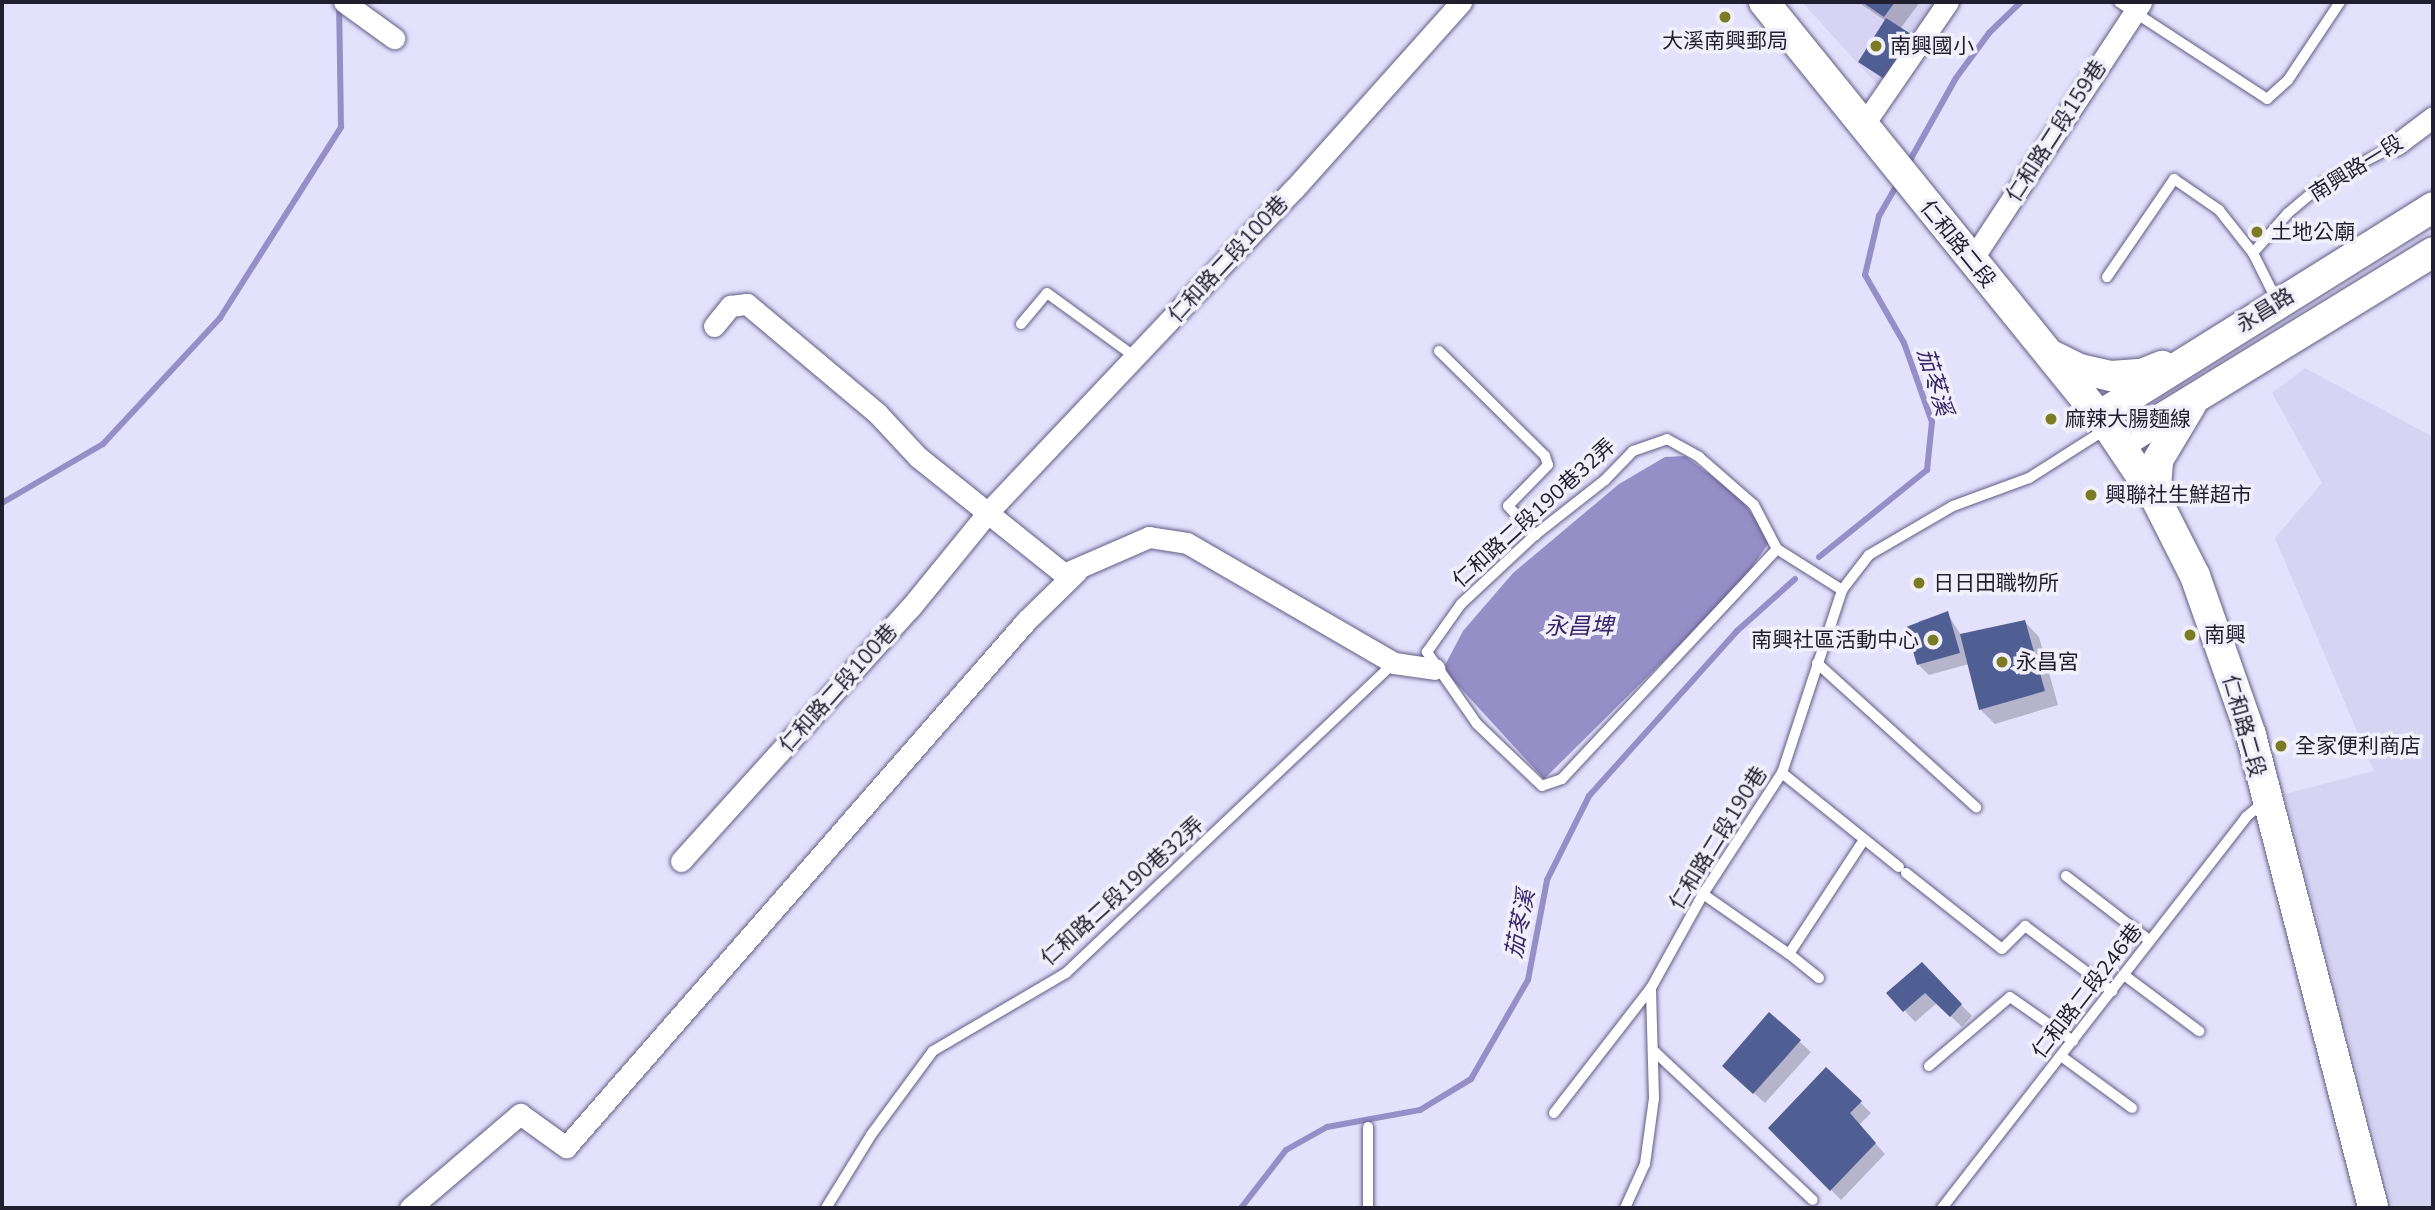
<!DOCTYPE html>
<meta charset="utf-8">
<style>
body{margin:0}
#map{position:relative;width:2435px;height:1210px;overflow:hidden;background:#e4e1fd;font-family:"Nunito Sans","Noto Sans TC",sans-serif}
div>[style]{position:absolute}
.built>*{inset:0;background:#d6d3f3}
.water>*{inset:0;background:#968ec7}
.shadow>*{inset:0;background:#0003}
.stream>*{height:6px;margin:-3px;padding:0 3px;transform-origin:3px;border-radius:3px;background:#968ec7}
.building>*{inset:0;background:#505f93}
.roads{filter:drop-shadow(0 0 2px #625c85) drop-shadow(0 0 2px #625c85)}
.lane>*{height:10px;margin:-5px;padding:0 5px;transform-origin:5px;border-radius:5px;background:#fff}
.street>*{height:21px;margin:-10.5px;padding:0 10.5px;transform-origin:10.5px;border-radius:10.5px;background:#fff}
.secondary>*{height:30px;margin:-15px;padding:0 15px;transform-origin:15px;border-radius:15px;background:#fff}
.dots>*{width:19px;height:19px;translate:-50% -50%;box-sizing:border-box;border:4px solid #f1f0fa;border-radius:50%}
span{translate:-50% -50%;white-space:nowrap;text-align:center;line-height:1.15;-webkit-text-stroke:7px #f1f0fa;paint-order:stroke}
.poi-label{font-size:21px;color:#201e2f}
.left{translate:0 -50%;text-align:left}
.right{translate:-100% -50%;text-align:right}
.street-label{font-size:21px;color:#201e2f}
.water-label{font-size:23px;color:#37256a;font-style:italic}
.frame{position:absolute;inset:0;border:4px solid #201e2f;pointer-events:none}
</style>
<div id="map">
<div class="built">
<div style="clip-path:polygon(1802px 2px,1941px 2px,1881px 89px)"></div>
<div style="clip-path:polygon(2305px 368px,2433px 437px,2433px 1208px,2393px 1208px,2285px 794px,2374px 771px,2275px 538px,2322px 483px,2272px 393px)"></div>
</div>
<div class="water">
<div style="clip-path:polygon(1685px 456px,1741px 498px,1770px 541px,1739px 586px,1544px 779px,1443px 669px,1463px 631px,1513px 573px,1619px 484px,1665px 457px)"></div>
</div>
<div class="shadow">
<div style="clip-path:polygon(1858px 2px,1920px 2px,1900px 29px,1897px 89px,1860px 61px,1886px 21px)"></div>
<div style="clip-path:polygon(1947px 613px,1961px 635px,2025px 622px,2039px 637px,2058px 705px,1995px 724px,1980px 709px,1969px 664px,1929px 675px,1918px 664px,1919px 621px)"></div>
<div style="clip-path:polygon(1922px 964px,1972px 1016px,1962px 1027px,1937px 1003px,1915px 1022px,1889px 993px)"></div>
<div style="clip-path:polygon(1770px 1015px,1811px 1052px,1765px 1103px,1735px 1076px)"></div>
<div style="clip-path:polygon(1826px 1069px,1871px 1113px,1859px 1125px,1885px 1154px,1841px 1200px,1770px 1128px)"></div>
</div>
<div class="stream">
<div style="left:1909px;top:162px;width:96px;rotate:-60.8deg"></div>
<div style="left:1956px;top:78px;width:56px;rotate:-53.7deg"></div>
<div style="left:1989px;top:33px;width:45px;rotate:-44.1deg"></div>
<div style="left:2px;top:503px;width:117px;rotate:-30.3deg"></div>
<div style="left:103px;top:444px;width:172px;rotate:-47.1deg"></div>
<div style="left:220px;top:318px;width:226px;rotate:-57.6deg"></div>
<div style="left:341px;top:127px;width:123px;rotate:-90.9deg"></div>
<div style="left:1819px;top:557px;width:139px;rotate:-38.9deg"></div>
<div style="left:1927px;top:470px;width:48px;rotate:-84.1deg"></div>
<div style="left:1932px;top:422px;width:84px;rotate:-109.5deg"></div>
<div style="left:1904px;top:343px;width:78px;rotate:-119.8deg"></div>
<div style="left:1865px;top:275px;width:61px;rotate:-76.7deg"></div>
<div style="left:1879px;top:216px;width:38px;rotate:-60deg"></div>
<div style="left:1241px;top:1208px;width:73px;rotate:-52.2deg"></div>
<div style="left:1286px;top:1150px;width:47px;rotate:-29.3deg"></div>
<div style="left:1327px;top:1127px;width:95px;rotate:-10.4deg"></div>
<div style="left:1420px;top:1110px;width:60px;rotate:-31.3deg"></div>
<div style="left:1471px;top:1079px;width:114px;rotate:-60.1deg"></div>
<div style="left:1528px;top:980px;width:102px;rotate:-79.2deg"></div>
<div style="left:1547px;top:880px;width:94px;rotate:-63.4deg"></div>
<div style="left:1589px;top:796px;width:222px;rotate:-48.1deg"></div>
<div style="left:1737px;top:631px;width:78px;rotate:-41.9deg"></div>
</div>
<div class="building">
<div style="clip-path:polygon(1862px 2px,1895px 2px,1884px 17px)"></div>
<div style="clip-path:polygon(1886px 18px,1914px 36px,1886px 80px,1858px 62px)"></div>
<div style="clip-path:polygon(1948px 611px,1960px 653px,1917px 665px,1906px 627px)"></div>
<div style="clip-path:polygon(2025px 620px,2045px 691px,1979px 710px,1960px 634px)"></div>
<div style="clip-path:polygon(1922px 962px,1962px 1004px,1950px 1017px,1925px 993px,1903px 1012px,1886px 993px)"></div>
<div style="clip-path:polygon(1769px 1012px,1801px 1040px,1753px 1094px,1722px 1066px)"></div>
<div style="clip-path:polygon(1826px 1067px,1862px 1101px,1850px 1113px,1876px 1143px,1830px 1191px,1768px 1128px)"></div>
</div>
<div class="roads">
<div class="lane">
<div style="left:2119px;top:2px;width:177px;rotate:33.2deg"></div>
<div style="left:2267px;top:99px;width:28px;rotate:-42deg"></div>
<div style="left:2288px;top:80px;width:94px;rotate:-56.3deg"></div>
<div style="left:2253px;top:253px;width:53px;rotate:-48.8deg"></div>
<div style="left:2288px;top:213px;width:48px;rotate:-40deg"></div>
<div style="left:2325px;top:182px;width:80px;rotate:-27.5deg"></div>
<div style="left:2107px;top:277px;width:119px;rotate:-55.6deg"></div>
<div style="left:2174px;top:179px;width:55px;rotate:34.6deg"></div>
<div style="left:2219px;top:210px;width:55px;rotate:51.7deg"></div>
<div style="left:2253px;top:253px;width:54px;rotate:63.4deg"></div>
<div style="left:1021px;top:324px;width:40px;rotate:-50deg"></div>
<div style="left:1047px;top:293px;width:109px;rotate:36deg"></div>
<div style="left:1439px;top:351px;width:149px;rotate:44.7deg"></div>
<div style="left:1545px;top:456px;width:9px;rotate:72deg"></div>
<div style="left:1548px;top:465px;width:57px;rotate:134.3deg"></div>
<div style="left:1508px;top:506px;width:40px;rotate:47deg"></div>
<div style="left:1667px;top:439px;width:37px;rotate:29deg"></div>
<div style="left:1699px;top:457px;width:73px;rotate:41.1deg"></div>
<div style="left:1754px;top:505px;width:50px;rotate:62.4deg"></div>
<div style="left:1777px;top:549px;width:315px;rotate:133.1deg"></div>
<div style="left:1562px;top:779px;width:21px;rotate:161deg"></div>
<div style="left:1542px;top:786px;width:90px;rotate:-136.4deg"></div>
<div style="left:1477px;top:724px;width:88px;rotate:-124.8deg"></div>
<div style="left:1427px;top:652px;width:59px;rotate:-54.7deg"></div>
<div style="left:1461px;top:604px;width:101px;rotate:-43deg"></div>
<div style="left:1535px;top:535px;width:89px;rotate:-38.2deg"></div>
<div style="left:1605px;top:480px;width:40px;rotate:-46deg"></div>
<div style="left:1633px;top:451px;width:36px;rotate:-19deg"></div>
<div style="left:1777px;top:549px;width:77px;rotate:32.2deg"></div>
<div style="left:1817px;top:663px;width:215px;rotate:42.2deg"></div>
<div style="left:1782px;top:773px;width:150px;rotate:38.8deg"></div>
<div style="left:1906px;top:873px;width:122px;rotate:38.4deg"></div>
<div style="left:2002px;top:949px;width:33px;rotate:-45deg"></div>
<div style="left:2025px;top:926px;width:109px;rotate:36.8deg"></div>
<div style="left:2066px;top:876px;width:106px;rotate:37.7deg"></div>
<div style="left:1703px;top:894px;width:105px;rotate:34.9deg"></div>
<div style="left:2124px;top:975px;width:94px;rotate:36.7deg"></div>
<div style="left:1819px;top:978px;width:38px;rotate:-141deg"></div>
<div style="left:1789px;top:954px;width:136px;rotate:-56.7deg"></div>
<div style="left:1653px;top:1050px;width:219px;rotate:43.2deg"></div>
<div style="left:2061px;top:1056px;width:88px;rotate:36.2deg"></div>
<div style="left:1929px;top:1066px;width:106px;rotate:-40.4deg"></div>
<div style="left:2010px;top:997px;width:77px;rotate:34.9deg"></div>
<div style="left:1554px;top:1113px;width:158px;rotate:-52.2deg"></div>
<div style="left:1368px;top:1127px;width:81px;rotate:90deg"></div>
<div style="left:826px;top:1208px;width:86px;rotate:-58.3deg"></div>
<div style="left:871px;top:1135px;width:104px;rotate:-53.6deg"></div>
<div style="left:933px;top:1051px;width:154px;rotate:-30.4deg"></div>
<div style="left:1066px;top:973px;width:451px;rotate:-43.4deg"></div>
<div style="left:1625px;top:1208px;width:48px;rotate:-65.6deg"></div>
<div style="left:1645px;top:1164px;width:67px;rotate:-82.2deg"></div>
<div style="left:1654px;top:1098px;width:110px;rotate:-91.6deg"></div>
<div style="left:1651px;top:988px;width:107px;rotate:-61deg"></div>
<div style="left:1703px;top:894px;width:145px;rotate:-56.9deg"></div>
<div style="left:1782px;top:773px;width:193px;rotate:-71.8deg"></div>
<div style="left:1842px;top:590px;width:44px;rotate:-52.4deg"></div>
<div style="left:1869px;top:555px;width:97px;rotate:-30.3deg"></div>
<div style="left:1953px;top:506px;width:81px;rotate:-20.2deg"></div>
<div style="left:2029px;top:478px;width:91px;rotate:-32.5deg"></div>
<div style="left:1942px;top:1208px;width:495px;rotate:-52.1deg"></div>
<div style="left:2246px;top:817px;width:25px;rotate:-40deg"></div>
</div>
<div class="street">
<div style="left:344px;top:2px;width:62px;rotate:35.8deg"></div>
<div style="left:1864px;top:124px;width:148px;rotate:-55.5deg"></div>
<div style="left:2396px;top:145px;width:46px;rotate:-37.1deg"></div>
<div style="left:1971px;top:261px;width:310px;rotate:-56.7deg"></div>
<div style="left:714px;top:326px;width:26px;rotate:-51deg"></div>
<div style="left:730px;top:306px;width:17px;rotate:-7deg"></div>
<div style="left:747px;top:304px;width:171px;rotate:40deg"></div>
<div style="left:878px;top:414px;width:59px;rotate:47.1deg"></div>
<div style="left:918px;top:457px;width:187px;rotate:38.7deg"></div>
<div style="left:1064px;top:574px;width:93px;rotate:-23.5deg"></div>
<div style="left:1149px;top:537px;width:38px;rotate:9deg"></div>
<div style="left:1187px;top:543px;width:239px;rotate:30.1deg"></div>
<div style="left:1394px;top:663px;width:41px;rotate:8.3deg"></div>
<div style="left:681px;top:861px;width:341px;rotate:-47.9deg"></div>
<div style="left:910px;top:608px;width:127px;rotate:-50.8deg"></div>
<div style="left:990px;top:510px;width:442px;rotate:-46.6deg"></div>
<div style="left:1294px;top:189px;width:251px;rotate:-48.2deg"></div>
<div style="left:410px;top:1208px;width:145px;rotate:-40.5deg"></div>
<div style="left:520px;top:1114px;width:57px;rotate:35.7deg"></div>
<div style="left:566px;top:1147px;width:699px;rotate:-48.83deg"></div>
<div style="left:1026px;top:621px;width:71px;rotate:-44.4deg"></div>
</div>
<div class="secondary">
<div style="left:1764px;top:2px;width:547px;rotate:51.01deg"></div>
<div style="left:2108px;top:427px;width:84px;rotate:56.1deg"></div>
<div style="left:2155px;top:497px;width:89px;rotate:63.1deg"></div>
<div style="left:2195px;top:576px;width:169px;rotate:70.6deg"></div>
<div style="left:2251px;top:735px;width:488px;rotate:75.5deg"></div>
<div style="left:2053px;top:356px;width:30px;rotate:26deg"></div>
<div style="left:2080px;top:369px;width:32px;rotate:13deg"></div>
<div style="left:2111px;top:376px;width:31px;rotate:-4deg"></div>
<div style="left:2142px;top:374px;width:22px;rotate:-22deg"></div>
<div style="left:2099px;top:416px;width:394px;rotate:-32deg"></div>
<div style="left:2120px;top:444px;width:367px;rotate:-31.5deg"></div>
<div style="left:2155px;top:497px;width:37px;rotate:-85deg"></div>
<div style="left:2158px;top:460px;width:64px;rotate:-59deg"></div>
</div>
</div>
<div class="dots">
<div style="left:1725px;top:17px;background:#7a7c24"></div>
<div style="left:1876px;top:46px;background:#7a7c24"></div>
<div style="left:2257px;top:232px;background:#7a7c24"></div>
<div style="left:2051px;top:419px;background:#7a7c24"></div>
<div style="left:2091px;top:495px;background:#7a7c24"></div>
<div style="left:1919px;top:583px;background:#7a7c24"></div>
<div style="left:2190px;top:635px;background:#7a7c24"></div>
<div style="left:1933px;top:640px;background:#7a7c24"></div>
<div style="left:2002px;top:662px;background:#7a7c24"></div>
<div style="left:2281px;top:746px;background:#7a7c24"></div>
</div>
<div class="poi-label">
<span style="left:1725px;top:41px">大溪南興郵局</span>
<span class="left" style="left:1890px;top:46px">南興國小</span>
<span class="left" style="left:2271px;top:232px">土地公廟</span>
<span class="left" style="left:2065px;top:419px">麻辣大腸麵線</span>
<span class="left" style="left:2105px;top:495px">興聯社生鮮超市</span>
<span class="left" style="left:1933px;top:583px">日日田職物所</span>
<span class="left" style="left:2204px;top:635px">南興</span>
<span class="right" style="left:1919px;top:640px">南興社區活動中心</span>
<span class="left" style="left:2016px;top:662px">永昌宮</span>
<span class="left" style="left:2295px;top:746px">全家便利商店</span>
</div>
<div class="street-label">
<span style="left:2056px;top:131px;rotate:-57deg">仁和路二段159巷</span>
<span style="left:2356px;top:168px;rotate:-32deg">南興路一段</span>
<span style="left:1958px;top:244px;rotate:51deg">仁和路二段</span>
<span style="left:1228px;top:259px;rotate:-47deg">仁和路二段100巷</span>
<span style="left:2265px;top:310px;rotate:-32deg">永昌路</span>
<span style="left:1534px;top:513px;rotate:-42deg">仁和路二段190巷32弄</span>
<span style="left:838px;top:688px;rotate:-48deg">仁和路二段100巷</span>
<span style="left:2244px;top:726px;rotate:74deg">仁和路二段</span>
<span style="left:1718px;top:838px;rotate:-58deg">仁和路二段190巷</span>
<span style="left:1122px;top:891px;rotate:-42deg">仁和路二段190巷32弄</span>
<span style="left:2087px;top:991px;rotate:-52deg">仁和路二段246巷</span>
</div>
<div class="water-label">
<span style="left:1934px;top:382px;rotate:73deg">茄苳溪</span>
<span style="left:1579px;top:627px">永昌埤</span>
<span style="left:1521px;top:924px;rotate:-79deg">茄苳溪</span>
</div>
<div class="frame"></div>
</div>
